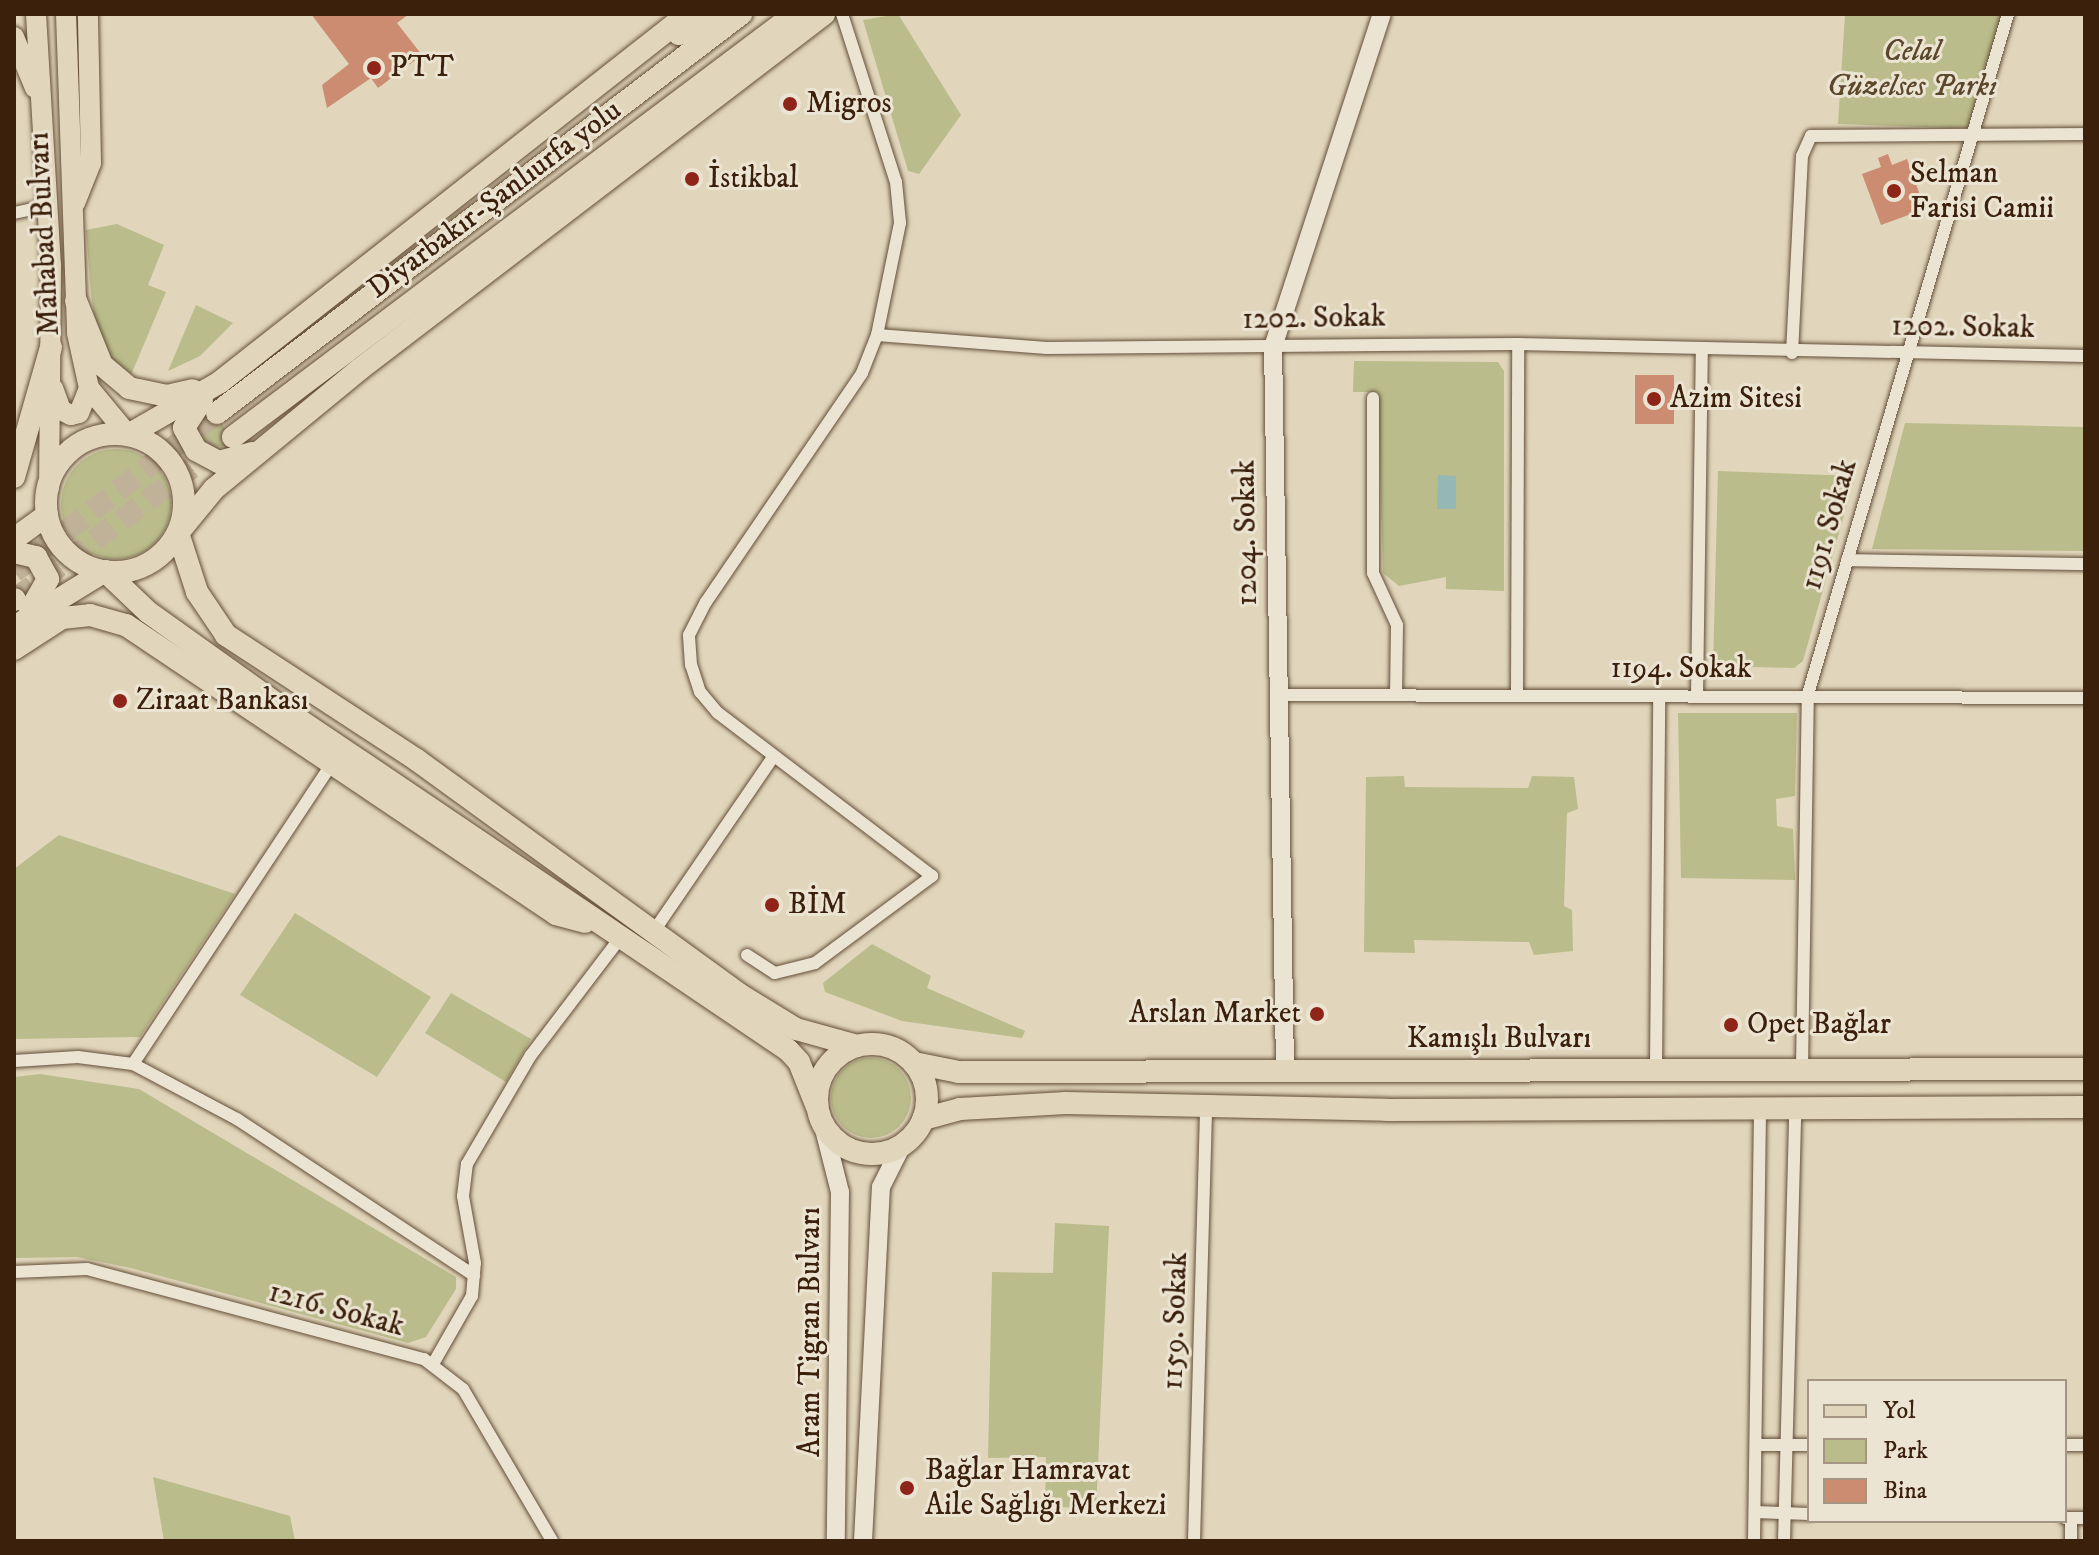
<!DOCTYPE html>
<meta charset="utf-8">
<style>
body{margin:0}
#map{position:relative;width:2099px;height:1555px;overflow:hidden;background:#e1d6bb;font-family:"IM FELL DW Pica",serif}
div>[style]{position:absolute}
.green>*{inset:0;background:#babc8b}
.round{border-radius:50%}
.water>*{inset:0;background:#95b8b5}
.building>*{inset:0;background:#cb8c72}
.highway-tunnel>*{height:22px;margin-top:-11px;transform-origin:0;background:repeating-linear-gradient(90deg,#c0b298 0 22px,transparent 0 33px)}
.roads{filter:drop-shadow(0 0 2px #644e38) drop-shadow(0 0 2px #644e38)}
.street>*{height:12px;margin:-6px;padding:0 6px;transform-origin:6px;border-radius:6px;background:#ece4d3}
.secondary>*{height:18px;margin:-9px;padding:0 9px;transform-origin:9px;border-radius:9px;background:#ece4d3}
.primary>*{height:20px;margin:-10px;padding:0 10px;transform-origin:10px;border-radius:10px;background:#e1d6bb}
.highway>*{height:22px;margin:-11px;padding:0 11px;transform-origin:11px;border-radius:11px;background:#e1d6bb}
.highway>.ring{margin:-11px;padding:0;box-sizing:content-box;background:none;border:22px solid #e1d6bb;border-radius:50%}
.dots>*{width:22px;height:22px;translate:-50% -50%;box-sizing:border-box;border:4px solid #ece4d3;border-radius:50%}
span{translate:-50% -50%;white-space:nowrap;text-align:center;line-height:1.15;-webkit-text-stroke:6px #ece4d3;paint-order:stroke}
.park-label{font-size:30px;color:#5b472c;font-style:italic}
.poi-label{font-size:30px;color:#3b200c}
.left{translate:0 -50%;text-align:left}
.right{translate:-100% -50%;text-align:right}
.street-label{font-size:30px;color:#3b200c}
.frame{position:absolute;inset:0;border:16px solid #3b200c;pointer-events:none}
.legend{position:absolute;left:1807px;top:1379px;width:260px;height:144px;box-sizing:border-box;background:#ece4d3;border:2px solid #a59683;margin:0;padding:10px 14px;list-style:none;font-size:24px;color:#3b200c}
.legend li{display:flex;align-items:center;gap:16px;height:40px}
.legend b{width:40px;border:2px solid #a59683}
</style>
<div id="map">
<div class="green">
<div style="clip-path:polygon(898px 14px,961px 115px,919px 174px,908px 171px,863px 20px)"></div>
<div style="clip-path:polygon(1845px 14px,2001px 14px,1979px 129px,1838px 124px)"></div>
<div style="clip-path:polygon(117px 224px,164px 245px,148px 285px,166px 292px,128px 382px,99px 342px,91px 295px,86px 230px)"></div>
<div style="clip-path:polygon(196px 305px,233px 323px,200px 356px,168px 371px)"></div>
<div style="clip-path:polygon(1354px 361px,1498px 362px,1504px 371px,1504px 591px,1446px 589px,1446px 577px,1399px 586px,1383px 573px,1378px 392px,1353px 392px)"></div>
<div style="clip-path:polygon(206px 406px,239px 444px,207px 448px,196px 422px)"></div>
<div style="clip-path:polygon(1905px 423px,2085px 427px,2085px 551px,1872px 549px)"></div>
<div class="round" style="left:61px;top:449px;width:110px;height:110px"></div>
<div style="clip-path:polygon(1718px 471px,1855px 476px,1803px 661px,1794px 668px,1713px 666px)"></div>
<div style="clip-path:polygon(1678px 713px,1797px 713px,1795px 796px,1776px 799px,1777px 826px,1793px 829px,1795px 880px,1681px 878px)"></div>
<div style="clip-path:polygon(1404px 776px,1405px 787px,1528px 788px,1532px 776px,1574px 777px,1578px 809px,1567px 813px,1564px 906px,1572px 910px,1573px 951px,1534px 955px,1529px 942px,1414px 940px,1415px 953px,1364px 952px,1366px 777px)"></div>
<div style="clip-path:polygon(59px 835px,235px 894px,140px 1037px,14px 1039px,14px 869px)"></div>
<div style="clip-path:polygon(295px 913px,431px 997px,377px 1077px,240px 995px)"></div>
<div style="clip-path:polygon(872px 944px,931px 976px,927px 988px,1025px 1031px,1022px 1038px,902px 1021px,825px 992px,823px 983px)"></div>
<div style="clip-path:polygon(451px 993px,531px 1039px,506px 1082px,425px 1033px)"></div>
<div class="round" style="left:831px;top:1058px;width:80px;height:80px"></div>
<div style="clip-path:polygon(40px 1074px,139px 1089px,456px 1277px,456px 1289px,426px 1337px,408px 1343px,131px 1268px,77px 1257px,14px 1258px,14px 1077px)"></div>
<div style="clip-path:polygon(1055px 1223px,1109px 1226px,1096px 1509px,1045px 1506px,1046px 1457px,988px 1458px,992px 1272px,1053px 1273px)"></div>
<div style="clip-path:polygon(153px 1477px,290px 1516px,295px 1541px,164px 1541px)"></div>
</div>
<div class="water">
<div style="clip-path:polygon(1438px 475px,1456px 476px,1456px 509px,1437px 509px)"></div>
</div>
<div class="building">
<div style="clip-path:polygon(311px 14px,409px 14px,397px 23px,422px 55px,378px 88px,371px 78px,327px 108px,322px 85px,349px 64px)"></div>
<div style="clip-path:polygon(1888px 154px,1892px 165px,1907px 159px,1925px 209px,1881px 225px,1862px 174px,1881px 167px,1878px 158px)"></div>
<div style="clip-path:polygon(1635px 375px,1674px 375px,1674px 424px,1635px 424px)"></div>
</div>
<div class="highway-tunnel">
<div style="left:14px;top:572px;width:258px;rotate:-38.1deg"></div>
<div style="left:15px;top:599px;width:272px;rotate:-36.6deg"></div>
</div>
<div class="roads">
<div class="street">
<div style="left:842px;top:14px;width:176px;rotate:72.2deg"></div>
<div style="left:896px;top:182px;width:41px;rotate:84.4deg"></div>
<div style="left:900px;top:223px;width:114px;rotate:101.6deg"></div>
<div style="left:877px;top:335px;width:170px;rotate:4.4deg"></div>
<div style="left:1047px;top:348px;width:471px;rotate:-0.5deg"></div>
<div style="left:1518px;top:344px;width:567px;rotate:1.21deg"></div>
<div style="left:14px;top:213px;width:35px;rotate:-12deg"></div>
<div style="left:1792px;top:353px;width:197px;rotate:-87.1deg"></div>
<div style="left:1802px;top:156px;width:22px;rotate:-66deg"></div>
<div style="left:1811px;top:136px;width:274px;rotate:-0.4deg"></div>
<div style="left:1373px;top:398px;width:175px;rotate:90deg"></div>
<div style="left:1373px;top:573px;width:57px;rotate:65.2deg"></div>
<div style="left:1397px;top:625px;width:69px;rotate:90.8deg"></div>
<div style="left:1847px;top:560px;width:238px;rotate:1deg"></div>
<div style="left:1517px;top:693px;width:349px;rotate:-89.8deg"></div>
<div style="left:1277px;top:695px;width:808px;rotate:0.21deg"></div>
<div style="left:1697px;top:697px;width:345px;rotate:-89.2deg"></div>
<div style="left:654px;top:931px;width:211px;rotate:-55.6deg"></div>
<div style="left:747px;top:955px;width:33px;rotate:33deg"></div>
<div style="left:775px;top:973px;width:41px;rotate:-14deg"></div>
<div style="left:815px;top:963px;width:146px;rotate:-36.6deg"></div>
<div style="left:932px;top:876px;width:270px;rotate:-142.7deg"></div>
<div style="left:717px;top:712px;width:26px;rotate:-130deg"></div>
<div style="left:700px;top:692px;width:28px;rotate:-108deg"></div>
<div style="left:691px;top:665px;width:30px;rotate:-94deg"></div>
<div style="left:689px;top:635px;width:37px;rotate:-63deg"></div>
<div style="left:706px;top:602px;width:277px;rotate:-55.7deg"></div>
<div style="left:862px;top:373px;width:41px;rotate:-68.5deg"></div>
<div style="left:14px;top:1061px;width:64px;rotate:-3.6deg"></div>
<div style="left:78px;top:1057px;width:55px;rotate:7.3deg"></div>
<div style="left:133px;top:1064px;width:118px;rotate:27.9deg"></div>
<div style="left:237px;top:1119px;width:284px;rotate:33.4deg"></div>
<div style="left:133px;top:1064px;width:359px;rotate:-56.5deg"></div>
<div style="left:1802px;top:1067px;width:373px;rotate:-89.1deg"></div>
<div style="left:1808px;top:694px;width:709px;rotate:-73.61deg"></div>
<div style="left:1656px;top:1068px;width:372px;rotate:-89.5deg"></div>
<div style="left:14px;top:1272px;width:73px;rotate:-2.4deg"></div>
<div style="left:87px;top:1269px;width:349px;rotate:15deg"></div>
<div style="left:424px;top:1359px;width:49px;rotate:37.6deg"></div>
<div style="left:463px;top:1389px;width:176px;rotate:59.6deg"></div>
<div style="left:433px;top:1364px;width:78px;rotate:-60.2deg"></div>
<div style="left:472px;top:1296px;width:33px;rotate:-85deg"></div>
<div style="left:475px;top:1263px;width:68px;rotate:-100.2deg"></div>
<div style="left:463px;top:1196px;width:32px;rotate:-83deg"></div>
<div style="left:467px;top:1164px;width:126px;rotate:-59.6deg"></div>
<div style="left:531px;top:1055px;width:148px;rotate:-52.7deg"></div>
<div style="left:1756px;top:1445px;width:53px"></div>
<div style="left:2065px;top:1445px;width:20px"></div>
<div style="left:1755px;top:1512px;width:54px;rotate:2.1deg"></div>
<div style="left:2065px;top:1518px;width:20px"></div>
<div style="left:1194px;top:1541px;width:438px;rotate:-88.4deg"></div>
<div style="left:1754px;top:1541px;width:435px;rotate:-89.2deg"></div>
<div style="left:1784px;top:1541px;width:433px;rotate:-88.5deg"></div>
<div style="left:2071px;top:1541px;width:23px;rotate:-90deg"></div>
</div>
<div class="secondary">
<div style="left:1285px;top:1068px;width:721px;rotate:-90.95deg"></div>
<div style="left:1273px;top:347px;width:350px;rotate:-71.9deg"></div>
<div style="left:823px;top:1125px;width:69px;rotate:75.8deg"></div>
<div style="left:840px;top:1192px;width:349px;rotate:90.7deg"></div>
<div style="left:863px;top:1541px;width:354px;rotate:-87.1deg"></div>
<div style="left:881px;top:1187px;width:47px;rotate:-63.4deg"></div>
</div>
<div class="primary">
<div style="left:36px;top:14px;width:251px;rotate:86.6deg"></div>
<div style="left:51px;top:265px;width:223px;rotate:90.5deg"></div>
<div style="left:66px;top:14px;width:319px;rotate:88deg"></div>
<div style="left:77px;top:333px;width:56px;rotate:77.7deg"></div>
<div style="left:89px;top:388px;width:61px;rotate:50.3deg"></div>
<div style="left:14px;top:37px;width:55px;rotate:67.6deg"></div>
<div style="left:75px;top:203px;width:43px;rotate:-68.2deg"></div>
<div style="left:91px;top:163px;width:149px;rotate:-91.2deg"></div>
<div style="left:53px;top:388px;width:23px;rotate:70deg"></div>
<div style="left:61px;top:410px;width:11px;rotate:27deg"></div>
<div style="left:71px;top:415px;width:8px;rotate:-14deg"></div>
<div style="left:79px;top:413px;width:27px;rotate:-68deg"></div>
</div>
<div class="highway">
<div style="left:824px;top:14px;width:584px;rotate:142.58deg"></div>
<div style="left:360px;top:369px;width:189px;rotate:140.6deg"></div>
<div style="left:214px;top:489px;width:57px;rotate:129.3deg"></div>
<div style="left:178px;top:533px;width:62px;rotate:72.1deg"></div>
<div style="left:197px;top:592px;width:52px;rotate:56deg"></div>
<div style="left:226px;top:635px;width:228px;rotate:33.2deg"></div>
<div style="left:417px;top:760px;width:398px;rotate:36deg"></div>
<div style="left:739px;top:994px;width:67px;rotate:31.6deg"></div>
<div style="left:796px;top:1029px;width:63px;rotate:15.6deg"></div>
<div style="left:679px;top:34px;width:39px;rotate:-31deg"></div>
<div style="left:76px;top:301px;width:69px;rotate:67.9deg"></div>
<div style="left:102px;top:365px;width:35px;rotate:40deg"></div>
<div style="left:129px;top:388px;width:39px;rotate:12deg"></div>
<div style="left:167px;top:396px;width:26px;rotate:-13deg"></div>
<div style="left:202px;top:400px;width:33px;rotate:123deg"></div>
<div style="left:184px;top:428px;width:25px;rotate:61deg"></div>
<div style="left:196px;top:450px;width:26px;rotate:28deg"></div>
<div style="left:219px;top:462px;width:35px;rotate:-15deg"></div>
<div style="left:217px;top:413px;width:659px;rotate:-37.29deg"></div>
<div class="ring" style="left:46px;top:434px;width:116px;height:116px"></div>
<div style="left:128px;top:435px;width:106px;rotate:-29.9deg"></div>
<div style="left:220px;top:382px;width:595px;rotate:-38.18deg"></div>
<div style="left:233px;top:437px;width:703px;rotate:-36.97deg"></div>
<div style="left:14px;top:477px;width:135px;rotate:-74.1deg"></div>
<div style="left:14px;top:539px;width:41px;rotate:-36deg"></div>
<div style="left:14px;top:552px;width:23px;rotate:13deg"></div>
<div style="left:36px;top:557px;width:25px;rotate:61deg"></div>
<div style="left:48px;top:579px;width:36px;rotate:120deg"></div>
<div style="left:14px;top:600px;width:1px;rotate:-45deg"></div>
<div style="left:14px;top:627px;width:107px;rotate:-31.6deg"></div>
<div style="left:105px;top:571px;width:59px;rotate:43.6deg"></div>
<div style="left:148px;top:612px;width:181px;rotate:35.5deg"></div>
<div style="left:295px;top:717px;width:595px;rotate:34.04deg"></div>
<div style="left:788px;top:1050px;width:16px;rotate:47deg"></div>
<div style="left:799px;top:1062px;width:48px;rotate:68.2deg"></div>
<div style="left:14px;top:649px;width:57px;rotate:-32.9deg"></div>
<div style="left:62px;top:618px;width:28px;rotate:-6deg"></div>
<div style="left:90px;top:615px;width:37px;rotate:16deg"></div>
<div style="left:126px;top:625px;width:518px;rotate:33.9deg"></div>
<div style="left:556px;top:914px;width:30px;rotate:15deg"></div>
<div class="ring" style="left:817px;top:1044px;width:88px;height:88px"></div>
<div style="left:914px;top:1063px;width:46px;rotate:11.3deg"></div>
<div style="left:959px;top:1072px;width:1126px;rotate:-0.15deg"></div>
<div style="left:923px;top:1119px;width:38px;rotate:-15deg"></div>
<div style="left:960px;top:1109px;width:106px;rotate:-3.2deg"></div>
<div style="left:1066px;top:1103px;width:321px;rotate:1.2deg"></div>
<div style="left:1387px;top:1110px;width:698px;rotate:-0.25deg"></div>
</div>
</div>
<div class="dots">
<div style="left:374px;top:68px;background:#8f2418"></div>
<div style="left:790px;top:104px;background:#8f2418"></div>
<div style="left:692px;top:179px;background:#8f2418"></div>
<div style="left:1894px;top:191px;background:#8f2418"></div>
<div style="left:1654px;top:399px;background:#8f2418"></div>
<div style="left:120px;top:701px;background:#8f2418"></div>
<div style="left:772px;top:905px;background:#8f2418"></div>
<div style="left:1317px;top:1014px;background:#8f2418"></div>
<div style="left:1731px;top:1025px;background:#8f2418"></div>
<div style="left:907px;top:1488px;background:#8f2418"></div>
</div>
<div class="park-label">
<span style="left:1912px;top:69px">Celal<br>Güzelses Parkı</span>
</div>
<div class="poi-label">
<span class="left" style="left:390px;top:68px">PTT</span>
<span class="left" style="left:806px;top:104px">Migros</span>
<span class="left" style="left:1910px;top:191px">Selman<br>Farisi Camii</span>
<span class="left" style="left:708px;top:179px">İstikbal</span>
<span class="left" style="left:1670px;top:399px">Azim Sitesi</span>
<span class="left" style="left:136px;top:701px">Ziraat Bankası</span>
<span class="left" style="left:788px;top:905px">BİM</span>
<span class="right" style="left:1301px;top:1014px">Arslan Market</span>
<span class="left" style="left:1747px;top:1025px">Opet Bağlar</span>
<span class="left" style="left:925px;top:1488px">Bağlar Hamravat<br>Aile Sağlığı Merkezi</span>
</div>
<div class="street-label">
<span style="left:495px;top:200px;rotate:-37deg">Diyarbakır-Şanlıurfa yolu</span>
<span style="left:45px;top:234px;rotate:-93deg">Mahabad Bulvarı</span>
<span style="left:1314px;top:319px;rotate:-1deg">1202. Sokak</span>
<span style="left:1963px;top:328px;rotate:1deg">1202. Sokak</span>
<span style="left:1830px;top:525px;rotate:-74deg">1191. Sokak</span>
<span style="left:1247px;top:533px;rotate:-91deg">1204. Sokak</span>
<span style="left:1681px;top:669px">1194. Sokak</span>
<span style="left:1499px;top:1039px">Kamışlı Bulvarı</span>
<span style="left:336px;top:1310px;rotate:15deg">1216. Sokak</span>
<span style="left:1176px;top:1321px;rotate:-88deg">1159. Sokak</span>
<span style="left:811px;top:1332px;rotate:-90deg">Aram Tigran Bulvarı</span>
</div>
<div class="frame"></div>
<ul class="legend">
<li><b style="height:10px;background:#e1d6bb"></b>Yol</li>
<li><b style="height:22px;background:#babc8b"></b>Park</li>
<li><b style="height:22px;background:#cb8c72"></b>Bina</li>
</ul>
</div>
